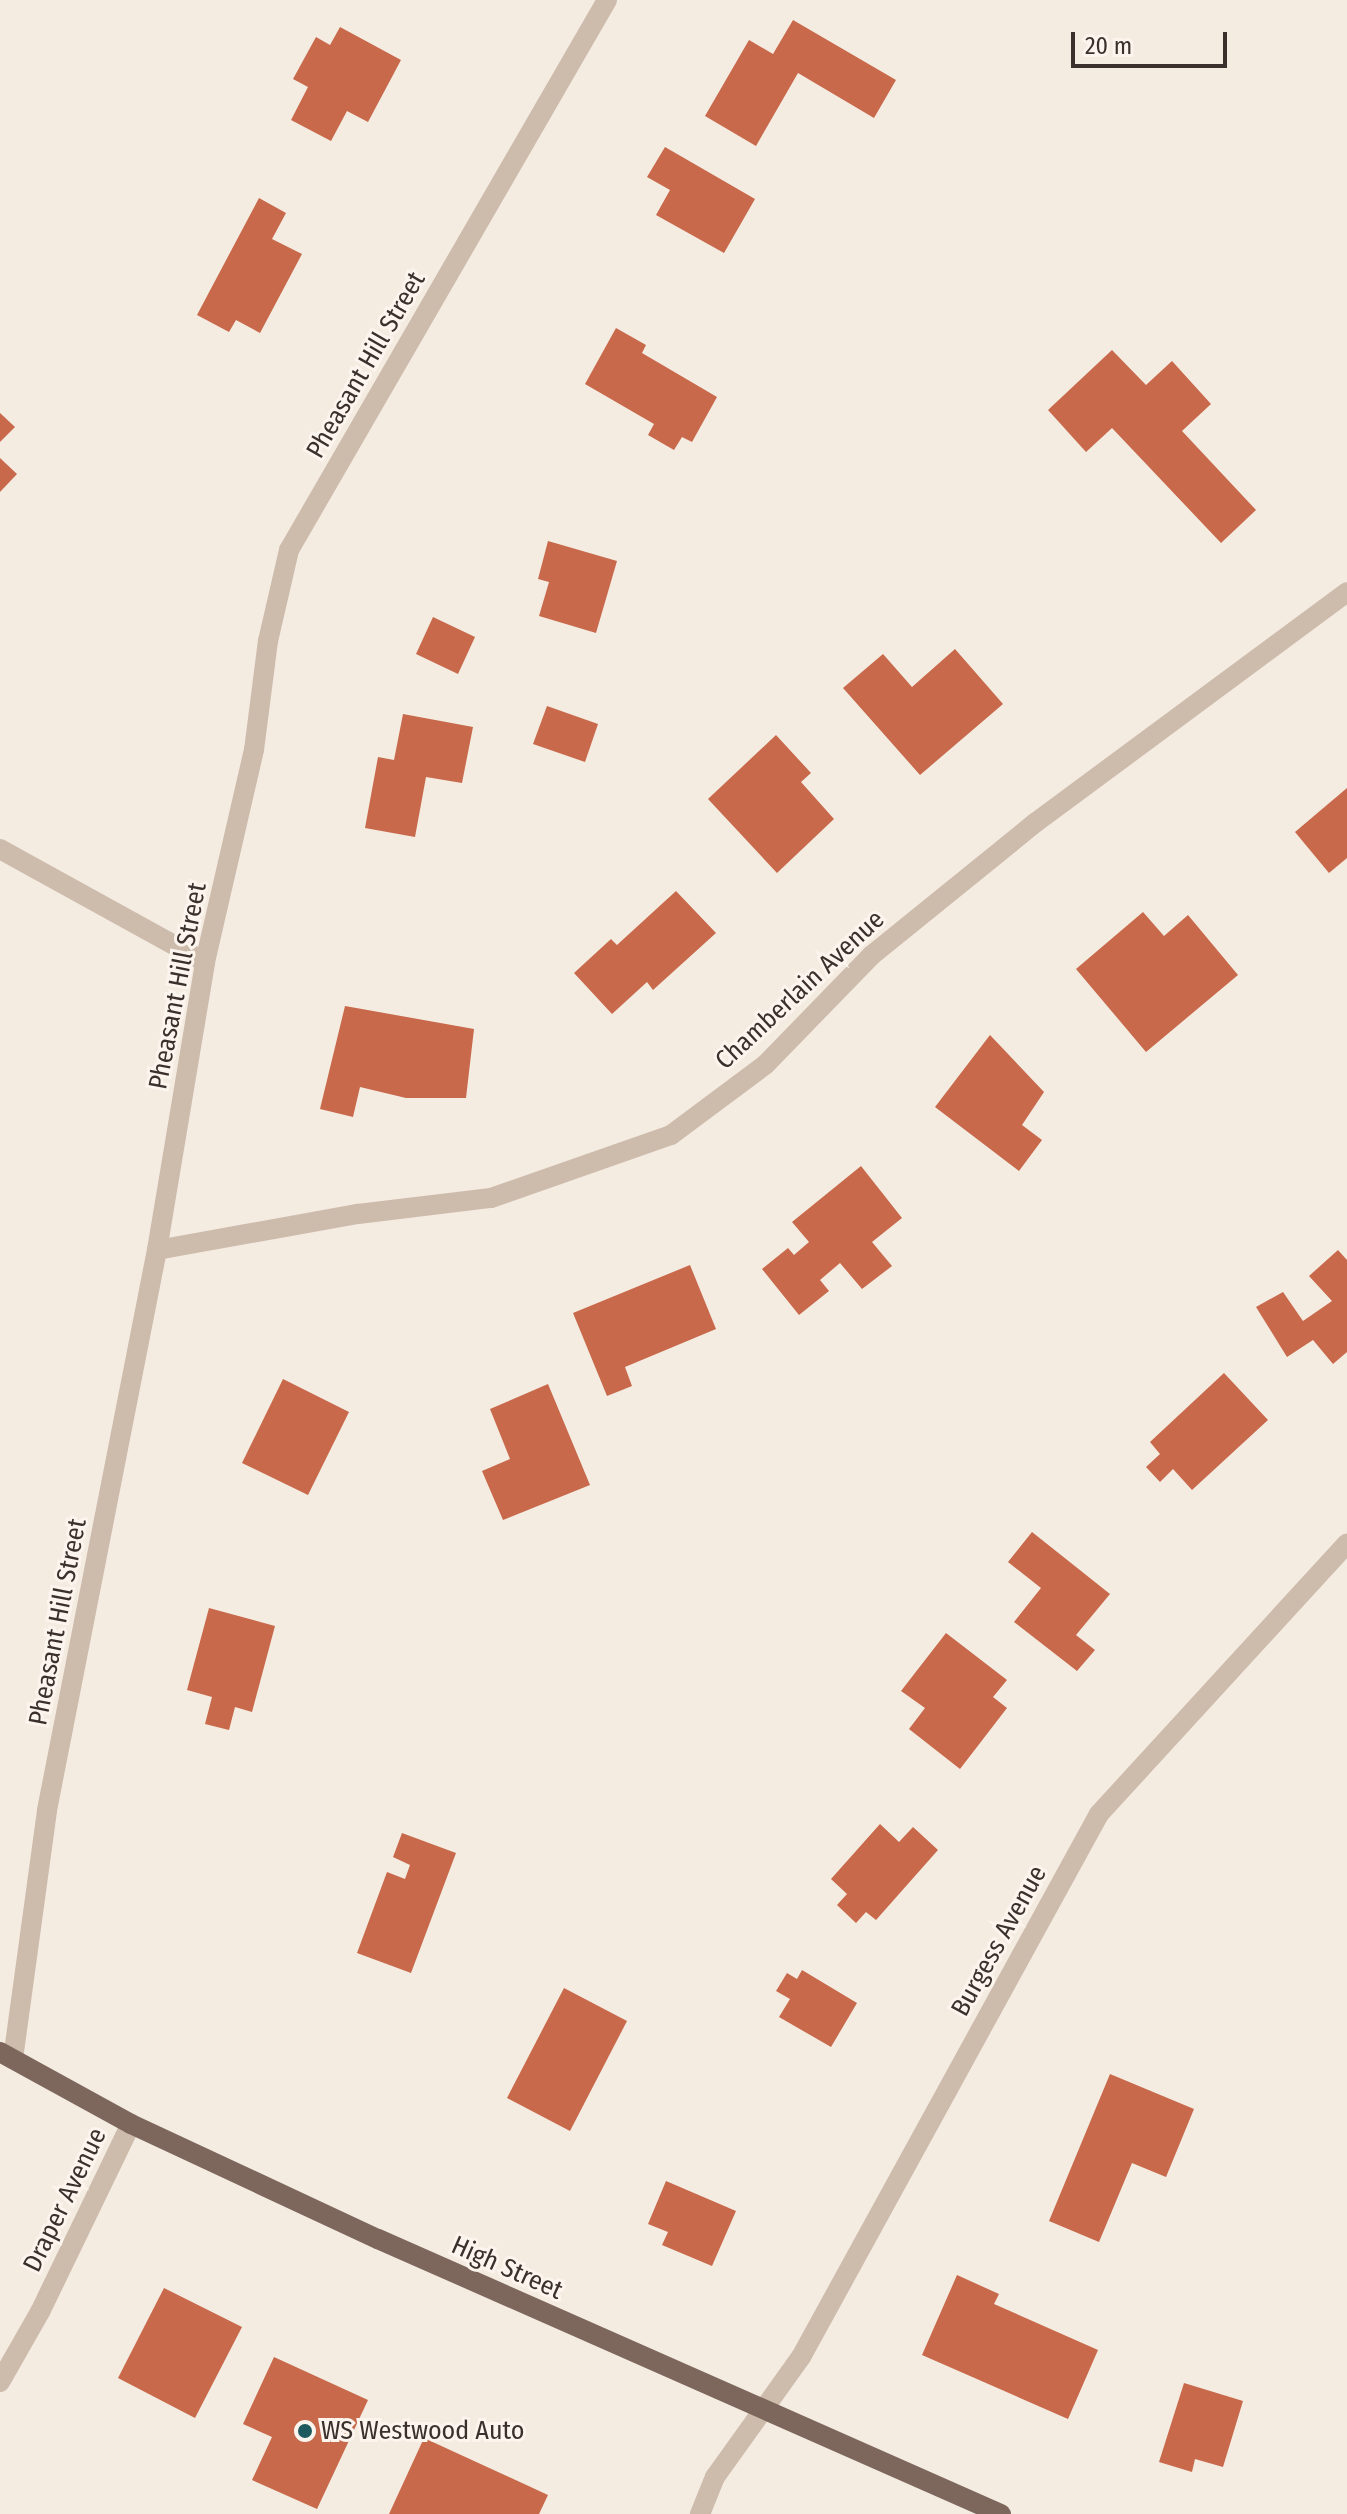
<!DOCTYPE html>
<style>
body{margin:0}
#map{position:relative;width:1347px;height:2514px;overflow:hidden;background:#f4ebe1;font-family:"Fira Sans Condensed",sans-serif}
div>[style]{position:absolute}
.building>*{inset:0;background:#c8694b}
.minor>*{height:20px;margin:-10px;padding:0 10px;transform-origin:10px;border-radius:10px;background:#cdbbac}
.major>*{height:20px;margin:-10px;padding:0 10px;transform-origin:10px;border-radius:10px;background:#7d675c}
.dots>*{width:22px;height:22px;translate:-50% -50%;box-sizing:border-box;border:4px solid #fbf5ee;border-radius:50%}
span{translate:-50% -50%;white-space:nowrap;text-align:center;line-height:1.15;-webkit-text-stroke:6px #fbf5ee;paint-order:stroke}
.street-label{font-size:26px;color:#3b302b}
.poi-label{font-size:26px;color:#3b302b}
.left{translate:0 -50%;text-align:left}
.scale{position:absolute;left:1071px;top:32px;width:156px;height:36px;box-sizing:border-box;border:4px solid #3b302b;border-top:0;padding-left:10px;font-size:24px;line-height:28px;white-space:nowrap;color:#3b302b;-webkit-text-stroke:6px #fbf5ee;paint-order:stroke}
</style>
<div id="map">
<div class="building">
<div style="clip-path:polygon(793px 20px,896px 80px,874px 118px,798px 73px,756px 146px,705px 116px,749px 40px,773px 54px)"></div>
<div style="clip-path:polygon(340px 27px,401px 60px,368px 122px,347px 111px,331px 141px,291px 120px,308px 87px,293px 79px,316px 37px,330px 45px)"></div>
<div style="clip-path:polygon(665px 147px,755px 199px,724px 253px,656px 215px,670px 190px,647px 177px)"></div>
<div style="clip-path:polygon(259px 198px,286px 213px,272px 239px,302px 254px,260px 333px,236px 320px,229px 332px,197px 315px)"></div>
<div style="clip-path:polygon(616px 328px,646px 345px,642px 353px,717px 397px,692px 442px,682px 437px,674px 450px,648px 435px,654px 424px,585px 384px)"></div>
<div style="clip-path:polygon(1112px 350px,1146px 385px,1172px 361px,1211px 404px,1182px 431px,1256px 510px,1221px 543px,1112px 428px,1086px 452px,1048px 410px)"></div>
<div style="clip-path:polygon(0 413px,15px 427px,0 442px)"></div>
<div style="clip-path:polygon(0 458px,17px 474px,0 492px)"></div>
<div style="clip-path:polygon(548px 541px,617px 561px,596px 633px,539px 616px,549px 582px,538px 579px)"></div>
<div style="clip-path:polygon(433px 617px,475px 637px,458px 674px,416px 654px)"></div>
<div style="clip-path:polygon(955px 649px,1003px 704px,920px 775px,843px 688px,883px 654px,912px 687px)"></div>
<div style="clip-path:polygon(547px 706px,598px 724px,585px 762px,533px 744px)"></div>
<div style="clip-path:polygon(403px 714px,473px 727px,462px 783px,426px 777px,415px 837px,365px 828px,378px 757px,394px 760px)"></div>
<div style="clip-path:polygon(776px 735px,811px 773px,801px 782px,834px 819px,777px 873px,708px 799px)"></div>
<div style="clip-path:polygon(1347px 788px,1347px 858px,1329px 873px,1295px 832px)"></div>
<div style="clip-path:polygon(676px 891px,716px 933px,653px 990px,647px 982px,612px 1014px,574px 973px,611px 939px,617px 945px)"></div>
<div style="clip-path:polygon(1143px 912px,1164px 936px,1188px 915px,1238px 975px,1146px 1052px,1076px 969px)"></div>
<div style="clip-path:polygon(345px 1006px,474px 1029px,466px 1098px,406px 1098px,360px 1087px,353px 1117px,320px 1109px)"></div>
<div style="clip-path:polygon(990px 1035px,1044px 1092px,1022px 1125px,1042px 1140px,1019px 1171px,935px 1107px)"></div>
<div style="clip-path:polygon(861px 1166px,902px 1218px,872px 1242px,892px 1266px,862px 1289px,840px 1263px,820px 1280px,829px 1291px,799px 1315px,762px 1269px,788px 1248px,794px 1255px,809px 1242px,792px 1222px)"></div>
<div style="clip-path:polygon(1338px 1250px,1347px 1260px,1347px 1352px,1333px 1364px,1313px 1340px,1287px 1357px,1256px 1307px,1283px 1292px,1303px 1321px,1332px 1301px,1309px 1276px)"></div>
<div style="clip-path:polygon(690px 1265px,716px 1329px,625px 1367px,632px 1386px,607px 1396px,573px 1313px)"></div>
<div style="clip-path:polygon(1224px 1373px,1268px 1420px,1192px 1490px,1173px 1469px,1160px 1482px,1146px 1467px,1160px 1454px,1150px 1442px)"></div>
<div style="clip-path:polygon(283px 1379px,349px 1412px,308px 1495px,242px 1463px)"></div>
<div style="clip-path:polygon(548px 1384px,590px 1485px,503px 1520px,482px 1471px,510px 1459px,490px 1409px)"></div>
<div style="clip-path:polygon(1032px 1532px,1110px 1594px,1076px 1635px,1095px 1650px,1077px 1671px,1014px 1622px,1041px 1588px,1008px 1562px)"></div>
<div style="clip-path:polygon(209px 1608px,275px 1626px,252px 1712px,235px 1707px,229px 1730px,205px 1724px,212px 1697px,187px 1690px)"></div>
<div style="clip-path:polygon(946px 1633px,1007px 1680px,993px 1697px,1007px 1708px,960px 1769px,909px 1729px,925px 1708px,901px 1691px)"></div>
<div style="clip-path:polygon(880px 1824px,899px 1842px,913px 1827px,938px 1850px,876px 1920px,866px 1912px,856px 1923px,837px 1905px,847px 1894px,831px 1879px)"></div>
<div style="clip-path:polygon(402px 1833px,456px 1853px,411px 1973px,357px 1953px,387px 1872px,405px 1879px,410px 1865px,393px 1857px)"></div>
<div style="clip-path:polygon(802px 1970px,857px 2003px,831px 2047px,779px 2017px,790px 1999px,776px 1991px,787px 1973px,797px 1979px)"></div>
<div style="clip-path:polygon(564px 1988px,627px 2021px,570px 2131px,507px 2098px)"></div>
<div style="clip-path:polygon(1110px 2074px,1194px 2109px,1166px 2177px,1132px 2163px,1099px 2242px,1049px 2221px)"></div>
<div style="clip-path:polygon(666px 2181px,736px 2211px,712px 2266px,662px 2245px,668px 2232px,648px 2224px)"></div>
<div style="clip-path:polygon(957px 2275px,999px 2294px,994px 2304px,1098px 2350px,1068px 2419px,922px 2355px)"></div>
<div style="clip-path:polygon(164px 2288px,242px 2327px,195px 2418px,118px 2378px)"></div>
<div style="clip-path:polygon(274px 2357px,368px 2400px,317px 2509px,252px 2480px,272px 2437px,243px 2424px)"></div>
<div style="clip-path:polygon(1184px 2383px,1243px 2401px,1223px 2467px,1195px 2459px,1192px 2472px,1159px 2462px)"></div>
<div style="clip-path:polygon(424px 2438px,548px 2495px,539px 2514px,389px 2514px)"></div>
</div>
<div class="minor">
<div style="left:0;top:849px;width:234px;rotate:28.9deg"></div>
<div style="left:157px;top:1250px;width:204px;rotate:-10.2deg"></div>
<div style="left:358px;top:1214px;width:134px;rotate:-6.9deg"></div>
<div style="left:491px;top:1198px;width:191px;rotate:-19.3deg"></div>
<div style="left:671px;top:1135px;width:117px;rotate:-36.7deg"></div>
<div style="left:765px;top:1065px;width:153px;rotate:-45.8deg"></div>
<div style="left:872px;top:955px;width:210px;rotate:-39deg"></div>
<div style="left:1035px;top:823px;width:388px;rotate:-36.5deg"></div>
<div style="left:13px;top:2059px;width:251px;rotate:-82.2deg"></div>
<div style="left:47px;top:1810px;width:571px;rotate:-78.89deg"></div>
<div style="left:157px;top:1250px;width:292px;rotate:-80.5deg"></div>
<div style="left:205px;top:962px;width:218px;rotate:-77deg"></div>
<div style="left:254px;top:750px;width:110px;rotate:-82.7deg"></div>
<div style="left:268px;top:641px;width:93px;rotate:-77deg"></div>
<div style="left:289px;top:550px;width:635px;rotate:-59.96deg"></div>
<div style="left:0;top:2382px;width:81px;rotate:-60.3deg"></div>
<div style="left:40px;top:2312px;width:209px;rotate:-64.2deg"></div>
<div style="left:700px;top:2514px;width:40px;rotate:-68deg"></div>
<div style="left:715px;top:2477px;width:148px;rotate:-54.4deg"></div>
<div style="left:801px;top:2357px;width:619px;rotate:-61.24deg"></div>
<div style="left:1099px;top:1814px;width:367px;rotate:-47.5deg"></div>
</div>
<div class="major">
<div style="left:0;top:2052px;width:149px;rotate:28.8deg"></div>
<div style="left:131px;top:2124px;width:272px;rotate:25deg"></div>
<div style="left:378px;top:2239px;width:681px;rotate:23.82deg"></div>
</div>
<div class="dots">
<div style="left:305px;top:2431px;background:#1f5a5e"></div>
</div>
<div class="street-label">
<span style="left:366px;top:365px;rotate:-60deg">Pheasant Hill Street</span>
<span style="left:178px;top:986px;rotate:-79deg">Pheasant Hill Street</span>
<span style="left:800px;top:990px;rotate:-43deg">Chamberlain Avenue</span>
<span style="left:58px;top:1622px;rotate:-79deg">Pheasant Hill Street</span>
<span style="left:999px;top:1941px;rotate:-61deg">Burgess Avenue</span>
<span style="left:65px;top:2200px;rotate:-64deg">Draper Avenue</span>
<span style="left:507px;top:2268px;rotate:24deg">High Street</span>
</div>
<div class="poi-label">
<span class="left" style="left:321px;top:2431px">WS Westwood Auto</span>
</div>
<div class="scale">20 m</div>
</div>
